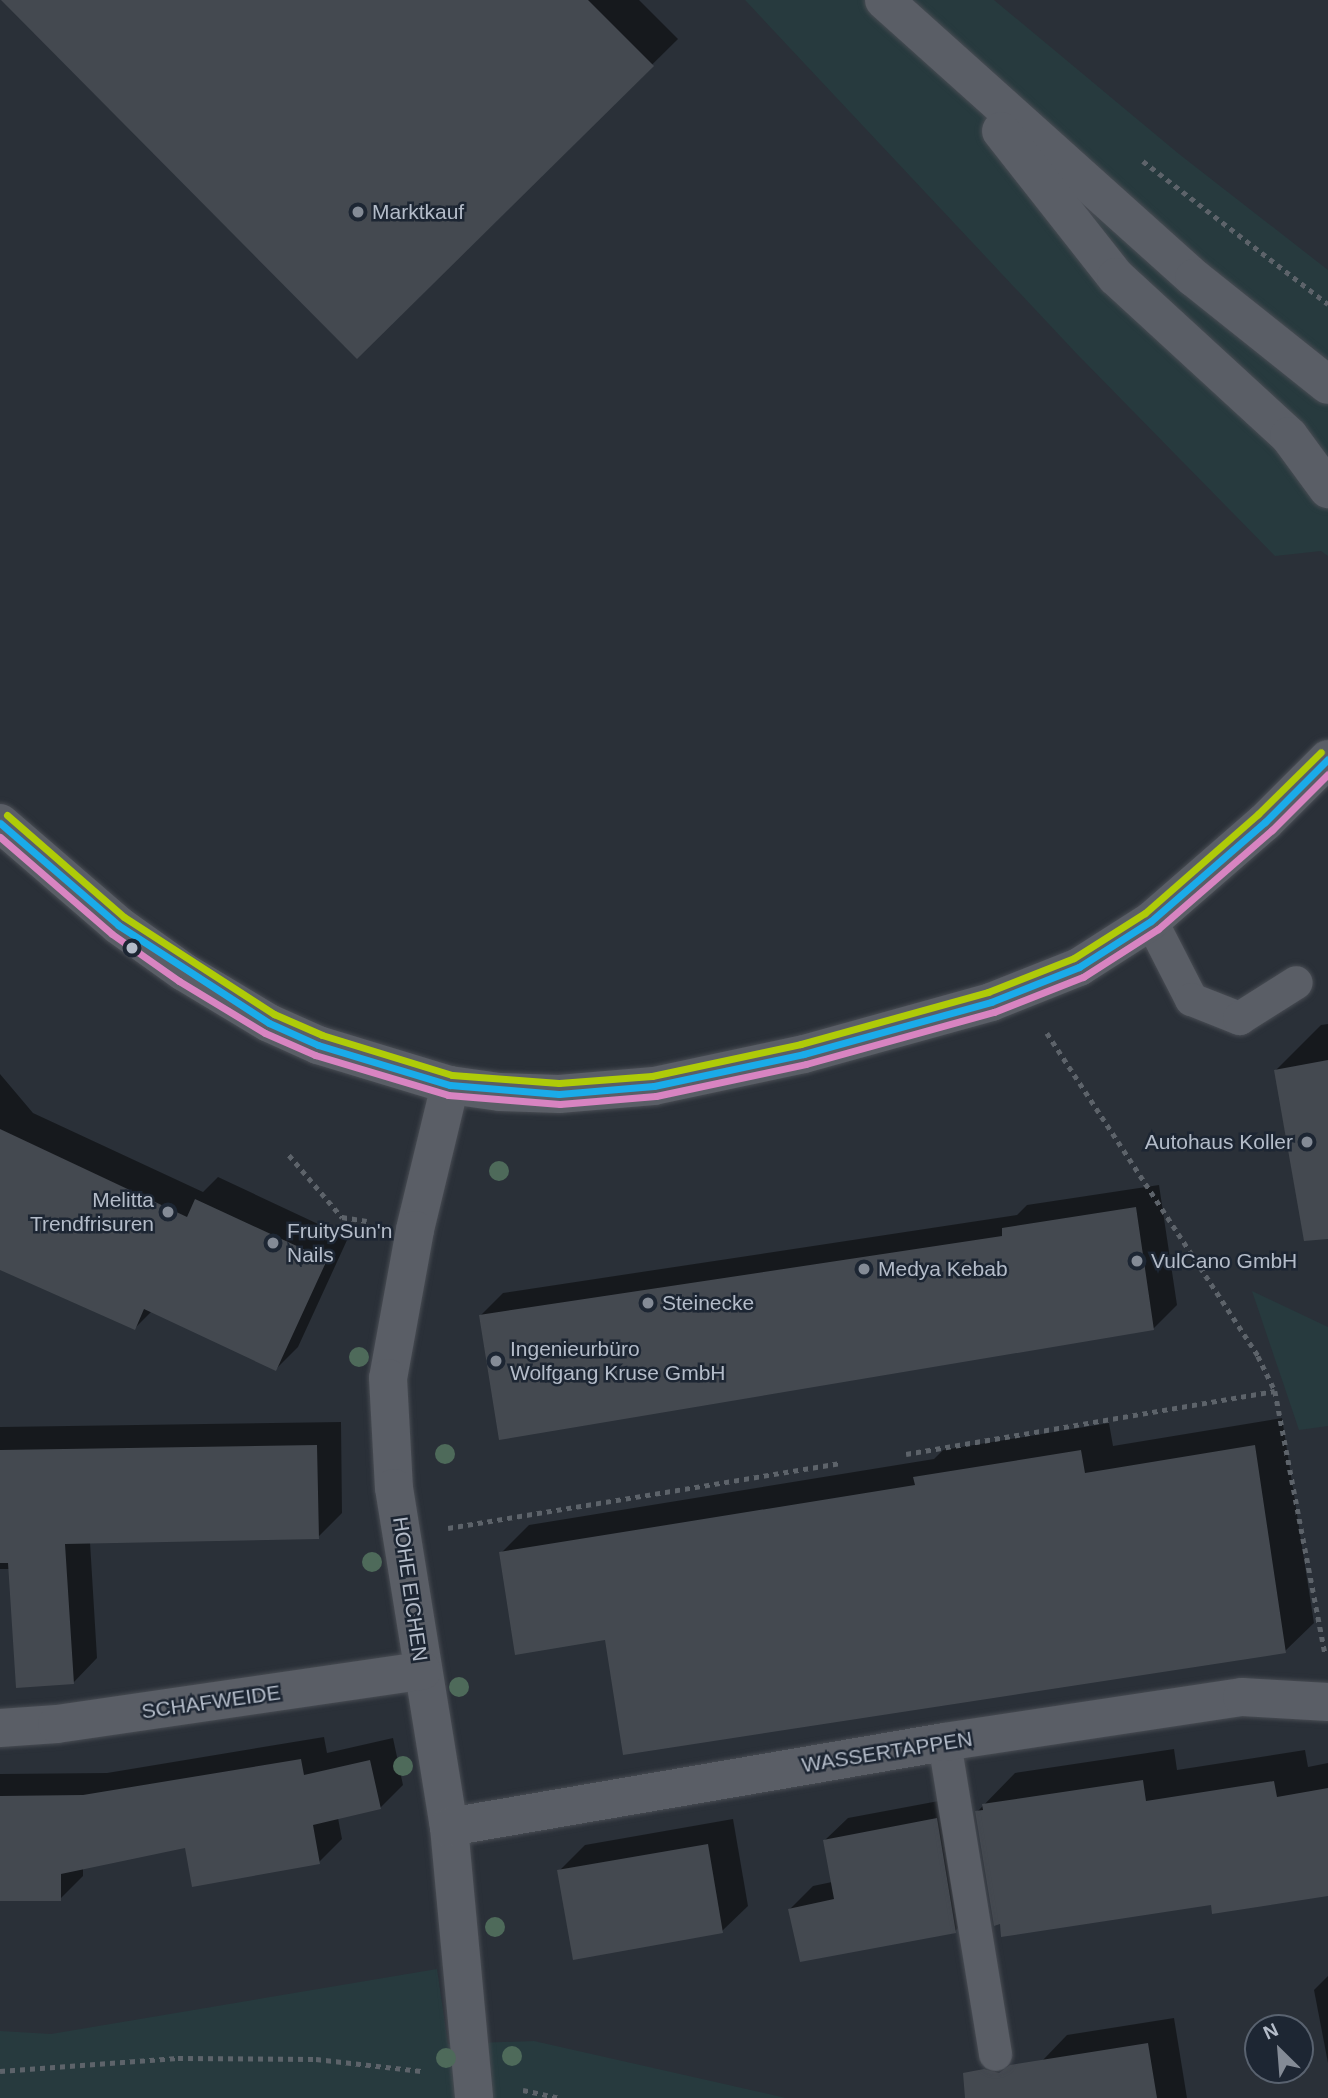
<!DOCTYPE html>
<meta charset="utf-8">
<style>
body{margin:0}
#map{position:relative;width:1328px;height:2098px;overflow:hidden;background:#2a3038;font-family:Helvetica,sans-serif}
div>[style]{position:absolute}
.green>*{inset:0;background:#273a3e}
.shadow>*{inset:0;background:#0007}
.building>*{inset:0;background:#444950}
.path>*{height:4.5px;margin-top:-2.25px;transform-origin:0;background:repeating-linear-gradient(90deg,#5d636a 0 5px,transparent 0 10px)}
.roads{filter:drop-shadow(0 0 2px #484c53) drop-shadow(0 0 2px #484c53)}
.service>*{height:33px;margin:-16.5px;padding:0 16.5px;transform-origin:16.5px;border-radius:16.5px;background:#5a5e66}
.minor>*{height:38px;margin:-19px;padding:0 19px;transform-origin:19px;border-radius:19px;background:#5a5e66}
.tertiary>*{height:38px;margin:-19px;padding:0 19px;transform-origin:19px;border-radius:19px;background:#5a5e66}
.bus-1>*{height:7px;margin:-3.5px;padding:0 3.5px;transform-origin:3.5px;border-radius:3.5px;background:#1aabe9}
.bus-2>*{height:7px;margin:-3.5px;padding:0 3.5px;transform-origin:3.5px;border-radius:3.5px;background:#d884c1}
.bus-3>*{height:7px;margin:-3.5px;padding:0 3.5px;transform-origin:3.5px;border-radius:3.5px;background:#afcb08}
.trees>*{width:20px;height:20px;margin:-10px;border-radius:50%;background:#4e6a5a}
.dots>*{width:19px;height:19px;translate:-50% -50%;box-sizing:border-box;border:4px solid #1d2633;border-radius:50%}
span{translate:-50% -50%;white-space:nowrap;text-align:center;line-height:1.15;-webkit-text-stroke:5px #1d2633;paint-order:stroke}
.poi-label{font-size:21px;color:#b4bcc9}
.left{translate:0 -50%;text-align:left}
.right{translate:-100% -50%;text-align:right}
.street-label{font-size:21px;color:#b4bcc9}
.north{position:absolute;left:1244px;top:2014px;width:70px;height:70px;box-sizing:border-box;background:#1d2633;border:2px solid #59626f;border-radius:50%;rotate:335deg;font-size:19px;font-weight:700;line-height:28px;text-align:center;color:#b4bcc9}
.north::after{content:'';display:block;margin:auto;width:24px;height:32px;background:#848b96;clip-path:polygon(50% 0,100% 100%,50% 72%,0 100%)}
</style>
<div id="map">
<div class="green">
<div style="clip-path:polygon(745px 0,994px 0,1179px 154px,1328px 270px,1328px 556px,1321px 551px,1275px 556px,1076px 353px)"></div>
<div style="clip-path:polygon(1252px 1291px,1328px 1327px,1328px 1426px,1299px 1430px)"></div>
<div style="clip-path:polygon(437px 1969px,448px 2044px,534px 2041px,786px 2098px,0 2098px,0 2031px,51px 2034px)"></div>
</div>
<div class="shadow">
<div style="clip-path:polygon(4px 0,639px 0,678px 39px,357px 356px)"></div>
<div style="clip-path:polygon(1328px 1024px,1328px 1212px,1276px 1070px,1321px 1025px)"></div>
<div style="clip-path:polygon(0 1074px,33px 1113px,203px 1192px,218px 1177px,348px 1238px,298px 1347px,276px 1369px,152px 1311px,135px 1328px,0 1268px)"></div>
<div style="clip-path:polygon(1159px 1185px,1177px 1305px,1154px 1328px,480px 1316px,503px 1293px,1017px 1215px,1027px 1205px)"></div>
<div style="clip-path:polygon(1282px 1418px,1314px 1623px,1285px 1651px,606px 1638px,501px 1553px,529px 1525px,934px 1459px,943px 1450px,1109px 1423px,1113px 1446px)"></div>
<div style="clip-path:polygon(341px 1422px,342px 1513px,318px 1537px,90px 1542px,97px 1658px,73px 1683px,10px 1569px,0 1569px,0 1427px)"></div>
<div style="clip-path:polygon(324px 1737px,327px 1753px,393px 1738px,403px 1785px,380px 1808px,338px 1818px,342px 1839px,319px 1862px,186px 1846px,83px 1868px,83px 1876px,60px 1899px,0 1900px,0 1774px,107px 1773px)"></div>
<div style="clip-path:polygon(1174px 1749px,1177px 1770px,1305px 1750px,1308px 1767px,1328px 1763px,1328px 1883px,1212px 1903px,977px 1812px,1015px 1773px)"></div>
<div style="clip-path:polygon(960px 1797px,978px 1908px,955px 1931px,790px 1909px,813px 1886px,832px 1882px,825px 1840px,848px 1818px)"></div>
<div style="clip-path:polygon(733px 1819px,748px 1906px,722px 1931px,559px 1871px,585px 1845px)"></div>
<div style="clip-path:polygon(1328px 1976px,1328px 2063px,1314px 1990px)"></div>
<div style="clip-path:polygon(1174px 2018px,1187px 2098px,1048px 2098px,1042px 2061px,1067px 2035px)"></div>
</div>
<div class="building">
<div style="clip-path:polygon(1px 0,588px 0,654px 66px,357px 359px)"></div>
<div style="clip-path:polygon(1328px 1060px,1328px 1239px,1304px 1241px,1274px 1070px)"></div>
<div style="clip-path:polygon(0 1129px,187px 1217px,195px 1199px,327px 1260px,276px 1371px,144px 1309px,135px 1330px,0 1270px)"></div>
<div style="clip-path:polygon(1136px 1207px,1154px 1330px,499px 1440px,479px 1315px,1002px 1236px,1002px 1228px)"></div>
<div style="clip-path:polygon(317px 1445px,319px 1539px,65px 1544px,74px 1684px,16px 1688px,8px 1563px,0 1563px,0 1450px)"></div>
<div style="clip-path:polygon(1255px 1445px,1286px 1653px,623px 1755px,605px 1640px,515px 1655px,499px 1552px,915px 1485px,913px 1477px,1081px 1450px,1085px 1473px)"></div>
<div style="clip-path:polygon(301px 1759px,304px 1775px,370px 1760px,381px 1809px,313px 1825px,320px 1864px,192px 1887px,185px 1848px,61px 1874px,61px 1901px,0 1901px,0 1796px,83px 1795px)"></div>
<div style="clip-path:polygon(1143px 1780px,1146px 1801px,1274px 1781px,1277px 1797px,1328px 1788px,1328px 1896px,1212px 1914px,1211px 1905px,1001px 1937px,1000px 1924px,994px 1926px,975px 1811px,983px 1810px,982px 1804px)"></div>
<div style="clip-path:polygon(937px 1818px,956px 1933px,800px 1962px,788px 1909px,834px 1899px,823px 1840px)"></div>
<div style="clip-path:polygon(708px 1844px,723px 1933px,573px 1960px,557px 1870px)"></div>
<div style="clip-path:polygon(1148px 2043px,1157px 2098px,965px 2098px,963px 2073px,984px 2069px,999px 2073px,1010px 2065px)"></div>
</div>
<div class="path">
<div style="left:1143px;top:161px;width:234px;rotate:37.7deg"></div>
<div style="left:1047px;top:1033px;width:386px;rotate:56.8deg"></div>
<div style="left:1258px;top:1356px;width:39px;rotate:64deg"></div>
<div style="left:1275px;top:1391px;width:267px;rotate:79.2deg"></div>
<div style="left:289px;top:1155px;width:82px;rotate:49.5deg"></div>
<div style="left:342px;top:1217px;width:25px;rotate:9deg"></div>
<div style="left:906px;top:1454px;width:374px;rotate:-9.7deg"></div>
<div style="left:448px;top:1528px;width:398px;rotate:-9.4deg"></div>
<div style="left:0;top:2071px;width:178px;rotate:-4.2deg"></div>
<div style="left:178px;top:2058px;width:138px;rotate:0.4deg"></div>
<div style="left:316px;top:2059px;width:106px;rotate:6.5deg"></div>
<div style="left:523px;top:2090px;width:39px;rotate:12deg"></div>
</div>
<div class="roads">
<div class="service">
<div style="left:1151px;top:921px;width:88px;rotate:62.9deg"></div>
<div style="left:1191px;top:999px;width:52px;rotate:21.6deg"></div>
<div style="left:1239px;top:1018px;width:67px;rotate:-32.3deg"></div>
<div style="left:944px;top:1742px;width:316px;rotate:80.7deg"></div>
</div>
<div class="minor">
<div style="left:0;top:823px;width:156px;rotate:40.8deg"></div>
<div style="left:118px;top:925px;width:81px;rotate:35.5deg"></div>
<div style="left:184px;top:972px;width:99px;rotate:31deg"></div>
<div style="left:269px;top:1023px;width:54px;rotate:24.2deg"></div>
<div style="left:318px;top:1045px;width:138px;rotate:16.9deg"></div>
<div style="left:450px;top:1085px;width:50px;rotate:8deg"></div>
<div style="left:500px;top:1092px;width:59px;rotate:1.9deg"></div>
<div style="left:559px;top:1094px;width:95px;rotate:-4.8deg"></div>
<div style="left:654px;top:1086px;width:153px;rotate:-12deg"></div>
<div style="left:804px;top:1054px;width:194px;rotate:-15.5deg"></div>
<div style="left:991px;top:1002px;width:95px;rotate:-21.7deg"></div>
<div style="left:1079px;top:967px;width:85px;rotate:-32.6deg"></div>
<div style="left:1151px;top:921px;width:151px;rotate:-41deg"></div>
<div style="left:1265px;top:822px;width:89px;rotate:-45deg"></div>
<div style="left:450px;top:1085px;width:149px;rotate:103.6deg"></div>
<div style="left:415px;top:1230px;width:150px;rotate:100.3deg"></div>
<div style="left:388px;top:1378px;width:110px;rotate:86.9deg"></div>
<div style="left:394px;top:1488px;width:343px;rotate:80.8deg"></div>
<div style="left:449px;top:1827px;width:272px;rotate:84.7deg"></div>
<div style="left:0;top:1728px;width:57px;rotate:-4deg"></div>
<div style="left:57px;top:1724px;width:369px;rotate:-8.3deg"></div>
<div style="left:449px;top:1827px;width:502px;rotate:-9.74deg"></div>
<div style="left:944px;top:1742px;width:301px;rotate:-8.6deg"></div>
<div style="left:1242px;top:1697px;width:86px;rotate:3.3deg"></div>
</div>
<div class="tertiary">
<div style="left:884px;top:0;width:416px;rotate:41.9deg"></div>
<div style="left:1194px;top:278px;width:171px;rotate:38.6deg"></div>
<div style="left:1001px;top:131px;width:186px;rotate:51.8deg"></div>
<div style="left:1116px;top:277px;width:235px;rotate:42.6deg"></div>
<div style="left:1289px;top:436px;width:66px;rotate:53.7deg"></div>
</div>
</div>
<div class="bus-1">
<div style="left:0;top:823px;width:156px;rotate:40.8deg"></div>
<div style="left:118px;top:925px;width:180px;rotate:33deg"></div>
<div style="left:269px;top:1023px;width:54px;rotate:24.2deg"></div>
<div style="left:318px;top:1045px;width:138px;rotate:16.9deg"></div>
<div style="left:450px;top:1085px;width:109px;rotate:4.7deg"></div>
<div style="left:559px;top:1094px;width:95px;rotate:-4.8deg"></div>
<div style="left:654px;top:1086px;width:153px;rotate:-12deg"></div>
<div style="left:804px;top:1054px;width:194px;rotate:-15.5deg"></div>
<div style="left:991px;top:1002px;width:95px;rotate:-21.7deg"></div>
<div style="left:1079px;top:967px;width:85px;rotate:-32.6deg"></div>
<div style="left:1151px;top:921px;width:151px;rotate:-41deg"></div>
<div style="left:1265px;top:822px;width:89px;rotate:-45deg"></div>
</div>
<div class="bus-2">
<div style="left:0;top:837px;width:148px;rotate:40.9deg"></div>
<div style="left:112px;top:934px;width:82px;rotate:35deg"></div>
<div style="left:179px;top:981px;width:100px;rotate:31.2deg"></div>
<div style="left:265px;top:1033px;width:55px;rotate:23.7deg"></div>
<div style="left:315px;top:1055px;width:139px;rotate:16.7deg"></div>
<div style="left:448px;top:1095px;width:112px;rotate:4.6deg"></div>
<div style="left:560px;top:1104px;width:96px;rotate:-4.8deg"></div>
<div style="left:656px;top:1096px;width:153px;rotate:-12deg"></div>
<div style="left:806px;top:1064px;width:195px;rotate:-15.5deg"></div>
<div style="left:994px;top:1012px;width:96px;rotate:-21.5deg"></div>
<div style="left:1083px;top:977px;width:89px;rotate:-32.6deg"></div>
<div style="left:1158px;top:929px;width:151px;rotate:-41deg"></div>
<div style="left:1272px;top:830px;width:79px;rotate:-45deg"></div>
</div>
<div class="bus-3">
<div style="left:7px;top:815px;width:155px;rotate:41.1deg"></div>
<div style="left:124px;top:917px;width:179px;rotate:32.9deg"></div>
<div style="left:274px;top:1014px;width:52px;rotate:23.6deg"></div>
<div style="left:322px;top:1035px;width:136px;rotate:17.1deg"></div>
<div style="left:452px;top:1075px;width:107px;rotate:4.3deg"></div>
<div style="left:559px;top:1083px;width:93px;rotate:-4.3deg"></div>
<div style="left:652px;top:1076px;width:152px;rotate:-12.1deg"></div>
<div style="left:801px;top:1044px;width:194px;rotate:-15.5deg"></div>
<div style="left:988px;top:992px;width:92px;rotate:-21.6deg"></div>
<div style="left:1074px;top:958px;width:84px;rotate:-32.4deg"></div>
<div style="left:1145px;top:913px;width:150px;rotate:-41.2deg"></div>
<div style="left:1258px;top:814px;width:88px;rotate:-44.5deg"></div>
</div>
<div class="trees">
<div style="left:499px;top:1171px"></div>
<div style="left:359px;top:1357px"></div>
<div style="left:445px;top:1454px"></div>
<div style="left:372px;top:1562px"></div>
<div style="left:459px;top:1687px"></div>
<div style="left:403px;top:1766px"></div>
<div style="left:495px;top:1927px"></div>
<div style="left:512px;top:2056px"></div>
<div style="left:446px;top:2058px"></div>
</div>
<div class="dots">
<div style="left:358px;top:212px;background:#848b96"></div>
<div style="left:132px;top:948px;background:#b4bcc9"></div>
<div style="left:1307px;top:1142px;background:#848b96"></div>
<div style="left:168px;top:1212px;background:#848b96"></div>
<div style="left:273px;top:1243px;background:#848b96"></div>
<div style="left:1137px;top:1261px;background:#848b96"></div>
<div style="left:864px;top:1269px;background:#848b96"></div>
<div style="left:648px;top:1303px;background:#848b96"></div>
<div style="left:496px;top:1361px;background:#848b96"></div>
</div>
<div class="poi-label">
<span class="left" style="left:372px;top:212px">Marktkauf</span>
<span class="right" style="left:1293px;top:1142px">Autohaus Koller</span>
<span class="right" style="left:154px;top:1212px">Melitta<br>Trendfrisuren</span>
<span class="left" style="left:287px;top:1243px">FruitySun'n<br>Nails</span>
<span class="left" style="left:1151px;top:1261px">VulCano GmbH</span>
<span class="left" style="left:878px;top:1269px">Medya Kebab</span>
<span class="left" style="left:662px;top:1303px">Steinecke</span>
<span class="left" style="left:510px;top:1361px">Ingenieurbüro<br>Wolfgang Kruse GmbH</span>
</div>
<div class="street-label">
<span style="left:410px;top:1589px;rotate:82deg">HOHE EICHEN</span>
<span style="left:211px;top:1702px;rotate:-8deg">SCHAFWEIDE</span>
<span style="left:887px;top:1752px;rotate:-9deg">WASSERTAPPEN</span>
</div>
<div class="north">N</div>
</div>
